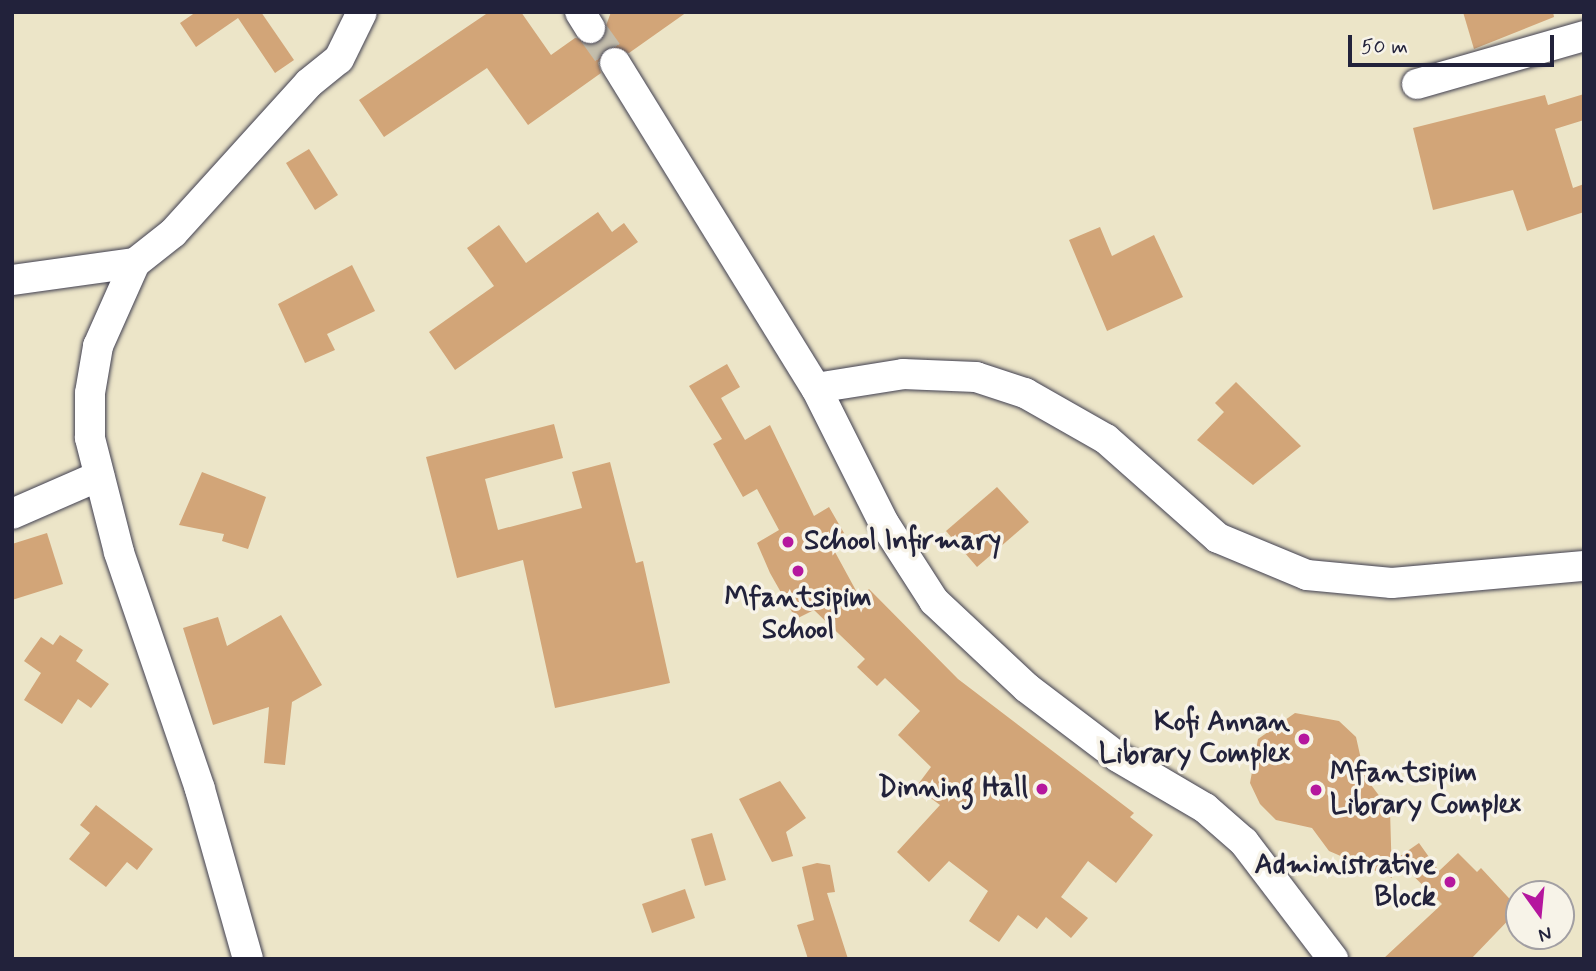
<!DOCTYPE html>
<style>
body{margin:0}
#map{position:relative;width:1596px;height:971px;overflow:hidden;background:#ece5c8;font-family:Mynerve,sans-serif}
div>[style]{position:absolute}
.building>*{inset:0;background:#d2a578}
.minor-tunnel>*{height:30px;margin-top:-15px;transform-origin:0;background:repeating-linear-gradient(90deg,#c4beac 0 30px,transparent 0 45px)}
.roads{filter:drop-shadow(0 0 2px #403f50) drop-shadow(0 0 2px #403f50)}
.minor>*{height:30px;margin:-15px;padding:0 15px;transform-origin:15px;border-radius:15px;background:#fff}
.dots>*{width:19px;height:19px;translate:-50% -50%;box-sizing:border-box;border:4px solid #f7f3e8;border-radius:50%}
span{translate:-50% -50%;white-space:nowrap;text-align:center;line-height:1.15;-webkit-text-stroke:7px #f7f3e8;paint-order:stroke}
.poi-label{font-size:28px;color:#22223b;font-weight:700}
.left{translate:0 -50%;text-align:left}
.right{translate:-100% -50%;text-align:right}
.frame{position:absolute;inset:0;border:14px solid #22223b;pointer-events:none}
.north{position:absolute;left:1505px;top:880px;width:70px;height:70px;box-sizing:border-box;background:#f7f3e8;border:2px solid #a29fa3;border-radius:50%;rotate:165deg;font-size:19px;font-weight:700;line-height:28px;text-align:center;color:#22223b}
.north::after{content:'';display:block;margin:auto;width:24px;height:32px;background:#b5179e;clip-path:polygon(50% 0,100% 100%,50% 72%,0 100%)}
.scale{position:absolute;left:1348px;top:35px;width:206px;height:32px;box-sizing:border-box;border:4px solid #22223b;border-top:0;padding-left:9px;font-size:21px;line-height:24px;white-space:nowrap;color:#22223b;-webkit-text-stroke:5px #f7f3e8;paint-order:stroke}
</style>
<div id="map">
<div class="building">
<div style="clip-path:polygon(196px 12px,261px 12px,294px 60px,275px 73px,238px 18px,196px 47px,180px 23px)"></div>
<div style="clip-path:polygon(489px 12px,521px 12px,551px 55px,575px 38px,600px 42px,611px 12px,687px 12px,629px 53px,605px 49px,598px 63px,601px 73px,528px 125px,487px 68px,384px 137px,359px 100px)"></div>
<div style="clip-path:polygon(1463px 12px,1553px 12px,1554px 17px,1474px 49px)"></div>
<div style="clip-path:polygon(1584px 94px,1584px 120px,1555px 129px,1573px 188px,1584px 184px,1584px 212px,1527px 231px,1513px 190px,1433px 210px,1413px 128px,1545px 95px,1548px 105px)"></div>
<div style="clip-path:polygon(309px 149px,338px 195px,315px 210px,286px 163px)"></div>
<div style="clip-path:polygon(598px 212px,612px 232px,624px 223px,638px 242px,455px 370px,429px 332px,494px 286px,467px 248px,499px 225px,526px 263px)"></div>
<div style="clip-path:polygon(1100px 227px,1112px 256px,1154px 235px,1183px 297px,1107px 331px,1069px 240px)"></div>
<div style="clip-path:polygon(352px 265px,375px 311px,327px 334px,335px 350px,305px 363px,278px 304px)"></div>
<div style="clip-path:polygon(727px 364px,740px 387px,721px 398px,745px 440px,770px 425px,814px 516px,829px 507px,844px 533px,829px 541px,860px 598px,869px 589px,958px 679px,1134px 813px,1130px 817px,1153px 835px,1116px 883px,1088px 861px,1061px 897px,1088px 918px,1071px 938px,1046px 917px,1037px 929px,1018px 915px,999px 942px,969px 921px,988px 891px,949px 861px,929px 882px,897px 852px,940px 805px,916px 787px,931px 767px,898px 735px,920px 711px,885px 678px,877px 686px,857px 667px,865px 659px,814px 610px,796px 619px,770px 573px,757px 543px,779px 530px,757px 489px,743px 497px,713px 444px,722px 439px,689px 386px)"></div>
<div style="clip-path:polygon(1236px 382px,1301px 446px,1253px 485px,1197px 440px,1224px 412px,1215px 403px)"></div>
<div style="clip-path:polygon(554px 424px,563px 458px,485px 479px,498px 530px,582px 508px,572px 472px,610px 462px,636px 563px,643px 561px,670px 683px,555px 708px,523px 560px,457px 578px,426px 457px)"></div>
<div style="clip-path:polygon(202px 472px,266px 497px,248px 549px,222px 541px,224px 534px,179px 525px)"></div>
<div style="clip-path:polygon(997px 487px,1029px 522px,977px 567px,946px 531px)"></div>
<div style="clip-path:polygon(47px 533px,63px 584px,12px 600px,12px 544px)"></div>
<div style="clip-path:polygon(281px 615px,322px 685px,292px 702px,285px 765px,264px 763px,269px 707px,213px 725px,183px 628px,218px 617px,227px 646px)"></div>
<div style="clip-path:polygon(60px 635px,83px 650px,76px 661px,109px 684px,91px 708px,78px 699px,62px 724px,24px 700px,41px 673px,24px 661px,41px 637px,53px 645px)"></div>
<div style="clip-path:polygon(1295px 713px,1339px 721px,1356px 737px,1365px 777px,1390px 810px,1392px 878px,1329px 851px,1312px 828px,1276px 820px,1260px 804px,1250px 783px,1258px 739px)"></div>
<div style="clip-path:polygon(780px 781px,806px 818px,786px 832px,793px 856px,772px 862px,739px 799px)"></div>
<div style="clip-path:polygon(96px 805px,153px 849px,137px 870px,127px 862px,106px 887px,69px 859px,90px 833px,80px 825px)"></div>
<div style="clip-path:polygon(712px 833px,726px 880px,705px 886px,691px 839px)"></div>
<div style="clip-path:polygon(1419px 843px,1439px 871px,1458px 853px,1477px 872px,1481px 868px,1519px 909px,1471px 959px,1383px 959px,1442px 904px,1396px 859px)"></div>
<div style="clip-path:polygon(817px 863px,830px 865px,835px 892px,827px 893px,848px 959px,808px 959px,797px 925px,814px 920px,802px 867px)"></div>
<div style="clip-path:polygon(685px 889px,695px 918px,652px 933px,642px 904px)"></div>
</div>
<div class="minor-tunnel">
<div style="left:590px;top:28px;width:43px;rotate:54.5deg"></div>
</div>
<div class="roads">
<div class="minor">
<div style="left:580px;top:12px;width:19px;rotate:58deg"></div>
<div style="left:615px;top:63px;width:382px;rotate:58.3deg"></div>
<div style="left:816px;top:388px;width:151px;rotate:63.3deg"></div>
<div style="left:884px;top:523px;width:93px;rotate:57.3deg"></div>
<div style="left:934px;top:601px;width:127px;rotate:43.1deg"></div>
<div style="left:1027px;top:688px;width:114px;rotate:37.2deg"></div>
<div style="left:1118px;top:757px;width:101px;rotate:30.4deg"></div>
<div style="left:1205px;top:808px;width:52px;rotate:41.1deg"></div>
<div style="left:1244px;top:842px;width:147px;rotate:52.7deg"></div>
<div style="left:1417px;top:84px;width:174px;rotate:-16deg"></div>
<div style="left:12px;top:280px;width:124px;rotate:-7.9deg"></div>
<div style="left:816px;top:388px;width:88px;rotate:-9.1deg"></div>
<div style="left:903px;top:374px;width:73px;rotate:2.4deg"></div>
<div style="left:976px;top:377px;width:52px;rotate:18.1deg"></div>
<div style="left:1025px;top:393px;width:93px;rotate:29.6deg"></div>
<div style="left:1106px;top:439px;width:149px;rotate:41.5deg"></div>
<div style="left:1218px;top:538px;width:96px;rotate:22.6deg"></div>
<div style="left:1307px;top:575px;width:85px;rotate:5.4deg"></div>
<div style="left:1392px;top:583px;width:193px;rotate:-5.1deg"></div>
<div style="left:12px;top:514px;width:95px;rotate:-23.6deg"></div>
<div style="left:248px;top:959px;width:177px;rotate:-105.8deg"></div>
<div style="left:200px;top:789px;width:250px;rotate:-108.9deg"></div>
<div style="left:119px;top:552px;width:118px;rotate:-104.3deg"></div>
<div style="left:90px;top:438px;width:45px;rotate:-90deg"></div>
<div style="left:90px;top:393px;width:48px;rotate:-80.3deg"></div>
<div style="left:98px;top:346px;width:91px;rotate:-66deg"></div>
<div style="left:135px;top:263px;width:48px;rotate:-38.3deg"></div>
<div style="left:173px;top:233px;width:202px;rotate:-47.8deg"></div>
<div style="left:309px;top:83px;width:38px;rotate:-39deg"></div>
<div style="left:339px;top:59px;width:52px;rotate:-63.9deg"></div>
</div>
</div>
<div class="dots">
<div style="left:788px;top:542px;background:#b5179e"></div>
<div style="left:798px;top:571px;background:#b5179e"></div>
<div style="left:1304px;top:739px;background:#b5179e"></div>
<div style="left:1042px;top:789px;background:#b5179e"></div>
<div style="left:1316px;top:790px;background:#b5179e"></div>
<div style="left:1450px;top:882px;background:#b5179e"></div>
</div>
<div class="poi-label">
<span class="left" style="left:804px;top:542px">School Infirmary</span>
<span style="left:798px;top:615px">Mfantsipim<br>School</span>
<span class="right" style="left:1290px;top:739px">Kofi Annan<br>Library Complex</span>
<span class="left" style="left:1330px;top:790px">Mfantsipim<br>Library Complex</span>
<span class="right" style="left:1028px;top:789px">Dinning Hall</span>
<span class="right" style="left:1436px;top:882px">Administrative<br>Block</span>
</div>
<div class="frame"></div>
<div class="north">N</div>
<div class="scale">50 m</div>
</div>
